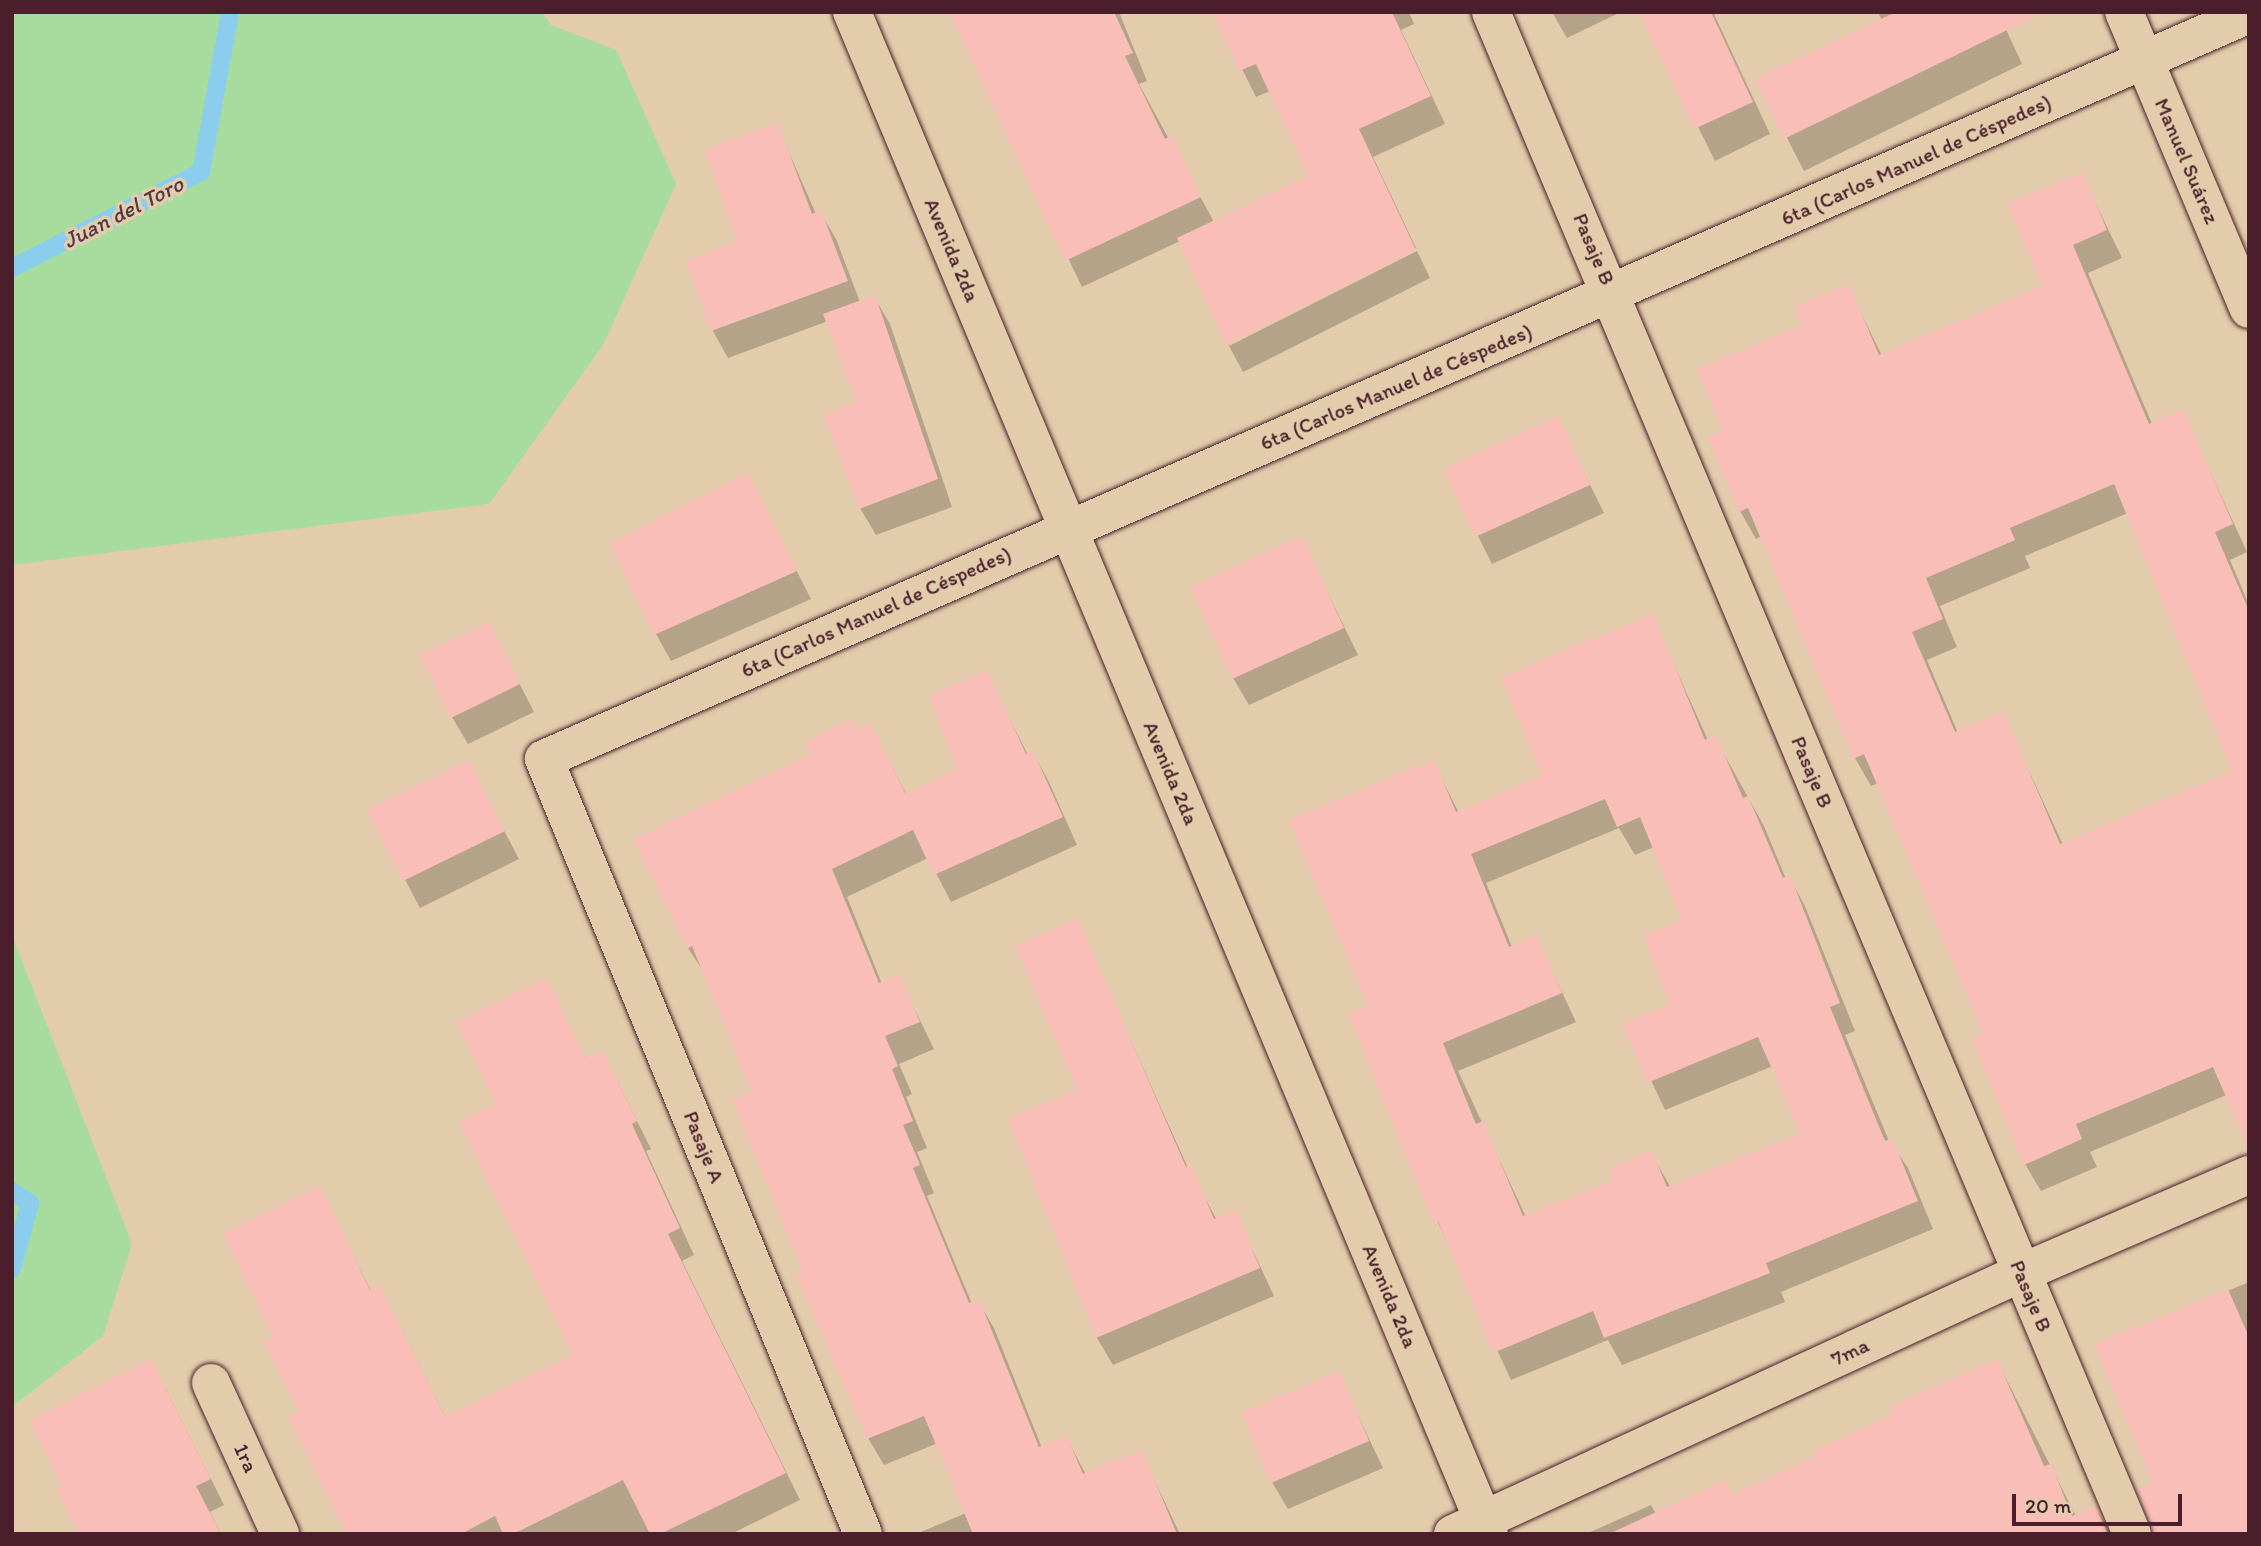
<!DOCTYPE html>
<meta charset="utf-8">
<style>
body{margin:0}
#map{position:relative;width:2261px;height:1546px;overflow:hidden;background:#e2ccab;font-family:Itim,sans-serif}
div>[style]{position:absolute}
.green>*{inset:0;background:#a7dc9e}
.shadow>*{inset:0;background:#0003}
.stream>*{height:18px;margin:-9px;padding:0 9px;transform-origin:9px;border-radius:9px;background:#8bcded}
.building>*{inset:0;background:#fabeb8}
.roads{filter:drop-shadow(0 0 2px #4a1f2b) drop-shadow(0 0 2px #4a1f2b)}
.minor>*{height:38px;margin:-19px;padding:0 19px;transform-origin:19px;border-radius:19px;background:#e2ccab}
span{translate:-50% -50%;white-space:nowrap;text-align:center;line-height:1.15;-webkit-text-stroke:7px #e2ccab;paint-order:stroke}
.street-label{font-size:21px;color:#4a1f2b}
.water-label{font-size:23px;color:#543948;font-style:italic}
.frame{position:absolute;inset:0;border:14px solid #4a1f2b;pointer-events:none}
.scale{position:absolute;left:2012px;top:1494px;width:170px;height:32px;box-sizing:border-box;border:4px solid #4a1f2b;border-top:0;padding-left:9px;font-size:21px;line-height:24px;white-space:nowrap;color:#4a1f2b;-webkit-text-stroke:5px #e2ccab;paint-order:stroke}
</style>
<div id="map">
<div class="green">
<div style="clip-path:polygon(12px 12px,542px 12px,551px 25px,616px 50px,676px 184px,603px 345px,489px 504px,12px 565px)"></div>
<div style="clip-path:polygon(12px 935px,132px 1244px,103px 1336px,12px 1407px)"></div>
</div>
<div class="shadow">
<div style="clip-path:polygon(950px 12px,1119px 12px,1147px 81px,1139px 84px,1214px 222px,1310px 177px,1270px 91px,1256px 97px,1215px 14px,1409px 12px,1414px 24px,1401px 30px,1445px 124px,1373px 157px,1416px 248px,1227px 343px,1180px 241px,1082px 287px)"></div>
<div style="clip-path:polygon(1552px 12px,1621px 12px,1567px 38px)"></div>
<div style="clip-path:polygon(1641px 12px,1713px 12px,1770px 134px,1715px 161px)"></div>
<div style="clip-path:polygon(1878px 12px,1998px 12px,2022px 64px,1804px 171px,1757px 80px,1882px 21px)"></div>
<div style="clip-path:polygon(777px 125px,816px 214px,820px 212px,836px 239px,860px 302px,874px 297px,890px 324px,952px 507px,876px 535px,860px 508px,858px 403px,828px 321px,728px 358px,713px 331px,688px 262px,740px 242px)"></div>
<div style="clip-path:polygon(evenodd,2082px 175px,2122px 258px,2088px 273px,2152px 424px,2182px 411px,2247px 552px,2230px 560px,2249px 605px,2249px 1098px,2229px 1094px,2090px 1152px,2097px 1167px,2041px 1191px,2025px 1164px,1985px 1034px,1878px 783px,1871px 786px,1855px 758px,1761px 536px,1756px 539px,1740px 511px,1724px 432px,1805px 325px,1848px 286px,1882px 356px,2044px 287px,2082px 175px,2128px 513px,2235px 772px,2063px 845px,2003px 714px,1958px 733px,1927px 660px,1957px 647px,1940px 606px,2030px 568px,2025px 556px,2128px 513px)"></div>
<div style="clip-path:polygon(1417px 251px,1430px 278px,1243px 372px,1229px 346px)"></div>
<div style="clip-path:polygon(1557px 418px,1604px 513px,1492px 564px,1445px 470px)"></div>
<div style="clip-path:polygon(748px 475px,811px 599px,671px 661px,656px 634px)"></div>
<div style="clip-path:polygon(1301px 538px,1358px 655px,1249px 705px,1233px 678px)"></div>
<div style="clip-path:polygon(evenodd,1652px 617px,1708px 740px,1715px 738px,1764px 826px,1786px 879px,1789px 877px,1805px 906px,1855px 1031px,1845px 1035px,1889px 1141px,1908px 1168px,1933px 1229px,1781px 1292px,1785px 1302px,1622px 1365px,1608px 1340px,1511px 1380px,1406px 1153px,1370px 1006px,1433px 762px,1459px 813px,1544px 777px,1652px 617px,1619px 828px,1635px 855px,1654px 847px,1684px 920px,1672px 1005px,1625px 1025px,1665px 1110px,1773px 1066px,1802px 1134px,1671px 1188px,1651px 1153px,1615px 1182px,1526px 1217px,1458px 1071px,1576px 1022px,1536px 937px,1512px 947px,1486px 883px,1619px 828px)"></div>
<div style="clip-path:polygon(489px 624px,534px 712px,468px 744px,452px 717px)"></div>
<div style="clip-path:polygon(986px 673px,1028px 755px,1033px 753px,1048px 780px,1077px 845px,951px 902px,928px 858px,847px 897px,882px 984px,899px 977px,934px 1049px,899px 1064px,912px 1094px,906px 1097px,927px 1148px,917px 1152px,934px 1193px,927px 1196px,972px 1304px,978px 1301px,994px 1328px,1042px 1448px,1067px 1438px,1086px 1475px,1141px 1452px,1180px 1534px,916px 1534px,966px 1513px,938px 1443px,884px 1465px,868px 1438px,798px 1276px,805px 1273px,754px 1092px,705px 974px,688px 948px,814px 754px,870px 725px,906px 794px,959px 771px)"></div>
<div style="clip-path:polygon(468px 762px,519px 859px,420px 908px,369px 811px)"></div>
<div style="clip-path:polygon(1077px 921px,1188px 1168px,1217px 1220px,1235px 1212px,1274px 1296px,1113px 1365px,1097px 1338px,1011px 1120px,1079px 1091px)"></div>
<div style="clip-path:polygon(546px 980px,587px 1061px,617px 1081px,651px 1149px,646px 1151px,694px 1255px,682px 1261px,800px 1500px,731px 1534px,348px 1534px,276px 1338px,319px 1188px,371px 1291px,379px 1287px,394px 1314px,446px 1419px,575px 1355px,498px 1105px)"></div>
<div style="clip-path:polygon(2249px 1282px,2249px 1534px,2154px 1483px,2096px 1346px)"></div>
<div style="clip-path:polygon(1997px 1361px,2076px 1516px,2096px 1508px,2111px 1534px,1586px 1534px,1651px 1505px,1656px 1514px,1733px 1497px,1817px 1458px)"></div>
<div style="clip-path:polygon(1338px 1374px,1383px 1468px,1288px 1509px,1272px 1482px)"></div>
<div style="clip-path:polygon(165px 1387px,224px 1505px,210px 1512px,221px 1534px,81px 1534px)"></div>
</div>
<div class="stream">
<div style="left:12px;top:268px;width:212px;rotate:-26.9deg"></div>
<div style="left:201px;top:172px;width:163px;rotate:-79.7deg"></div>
<div style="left:12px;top:1191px;width:22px;rotate:34deg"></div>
<div style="left:30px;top:1203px;width:68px;rotate:105.3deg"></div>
</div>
<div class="building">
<div style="clip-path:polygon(949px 12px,1114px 12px,1133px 53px,1125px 56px,1165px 139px,1172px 135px,1201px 197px,1065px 261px)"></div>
<div style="clip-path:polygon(1212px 12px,1392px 12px,1431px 96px,1359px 129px,1416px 250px,1226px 345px,1177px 238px,1308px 176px,1256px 64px,1239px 71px)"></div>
<div style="clip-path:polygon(1639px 12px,1711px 12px,1753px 102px,1694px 129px)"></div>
<div style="clip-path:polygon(1896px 12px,2044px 12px,1784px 139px,1755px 79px)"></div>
<div style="clip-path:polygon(778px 123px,812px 214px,821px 210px,848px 281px,711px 331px,686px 261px,737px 241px,704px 150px)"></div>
<div style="clip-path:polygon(evenodd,2083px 172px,2107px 230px,2073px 245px,2149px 424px,2183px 409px,2233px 524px,2215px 532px,2249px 611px,2249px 1150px,2213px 1067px,2076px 1124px,2082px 1139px,2024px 1165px,1971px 1038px,1983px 1034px,1864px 754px,1853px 759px,1748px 508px,1739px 512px,1707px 437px,1722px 431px,1697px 369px,1803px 325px,1795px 306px,1849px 284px,1879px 355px,2042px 286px,2007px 204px,2083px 172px,2114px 484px,2232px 771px,2060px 844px,2004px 712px,1955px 732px,1912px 632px,1943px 619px,1926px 578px,2015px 540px,2010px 528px,2114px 484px)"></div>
<div style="clip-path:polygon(875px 295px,938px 479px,859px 509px,823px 415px,856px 402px,823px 314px)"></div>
<div style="clip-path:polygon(1558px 416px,1590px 485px,1475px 537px,1443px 469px)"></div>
<div style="clip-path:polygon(748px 472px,797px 571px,654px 635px,610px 544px)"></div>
<div style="clip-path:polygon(1302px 536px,1344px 628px,1232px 679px,1190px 587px)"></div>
<div style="clip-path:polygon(evenodd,1653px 614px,1705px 740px,1716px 735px,1743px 798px,1748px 796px,1783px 878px,1790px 875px,1840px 1003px,1830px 1007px,1885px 1141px,1892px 1138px,1918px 1201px,1766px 1263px,1770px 1273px,1604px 1338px,1593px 1311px,1493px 1353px,1438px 1221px,1433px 1223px,1348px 1013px,1368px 1005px,1288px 820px,1434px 760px,1456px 812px,1542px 776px,1501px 677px,1653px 614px,1605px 799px,1617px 827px,1640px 817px,1682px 920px,1643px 935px,1670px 1004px,1622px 1024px,1647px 1083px,1758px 1037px,1800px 1134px,1667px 1187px,1652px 1151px,1608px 1168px,1613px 1181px,1523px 1216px,1483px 1121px,1476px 1124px,1443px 1043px,1562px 993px,1537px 935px,1509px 947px,1471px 854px,1605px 799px)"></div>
<div style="clip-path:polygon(490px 622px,520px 684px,451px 718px,420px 655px)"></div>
<div style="clip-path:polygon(987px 670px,1026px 754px,1033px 751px,1063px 817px,934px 875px,913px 830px,832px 869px,879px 983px,900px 974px,920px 1022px,885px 1036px,898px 1066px,892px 1069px,913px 1121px,903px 1125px,920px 1165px,913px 1168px,969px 1303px,979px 1299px,1039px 1447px,1067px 1436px,1083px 1474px,1142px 1450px,1177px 1534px,973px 1534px,924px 1416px,867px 1439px,796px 1275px,803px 1272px,732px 1100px,751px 1091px,692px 946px,687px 949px,633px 839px,811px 754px,806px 742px,851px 719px,856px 729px,870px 723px,905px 793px,957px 770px,929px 696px)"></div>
<div style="clip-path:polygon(469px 760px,505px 831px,403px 881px,367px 810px)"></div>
<div style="clip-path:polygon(1078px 919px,1186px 1167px,1191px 1165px,1214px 1219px,1236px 1210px,1260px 1268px,1096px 1338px,1008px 1119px,1077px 1090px,1015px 946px)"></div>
<div style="clip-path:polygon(547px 978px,586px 1059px,602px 1051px,637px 1121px,632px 1124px,680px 1228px,668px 1234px,786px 1473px,660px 1534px,650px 1534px,623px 1480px,513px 1534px,503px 1534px,495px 1516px,461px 1534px,346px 1534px,288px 1416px,299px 1412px,264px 1342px,273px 1337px,223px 1234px,320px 1186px,370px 1290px,380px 1285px,445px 1417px,573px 1355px,459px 1122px,496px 1104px,456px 1022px)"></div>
<div style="clip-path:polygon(2228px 1289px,2249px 1337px,2249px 1534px,2153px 1534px,2137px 1489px,2152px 1482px,2094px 1345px)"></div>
<div style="clip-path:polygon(151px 1359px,211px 1479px,196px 1486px,221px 1534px,79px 1534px,56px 1489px,62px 1486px,29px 1421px)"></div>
<div style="clip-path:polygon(1997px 1359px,2044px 1466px,2051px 1464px,2072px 1516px,2096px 1506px,2108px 1534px,1609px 1534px,1725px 1480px,1732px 1495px,1814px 1457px,1812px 1451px,1893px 1415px,1889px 1407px)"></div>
<div style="clip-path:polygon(1339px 1371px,1369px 1441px,1271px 1483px,1241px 1413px)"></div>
</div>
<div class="roads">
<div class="minor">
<div style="left:852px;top:12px;width:1650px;rotate:67.29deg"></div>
<div style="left:1491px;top:12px;width:1651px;rotate:67.16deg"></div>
<div style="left:2124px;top:12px;width:322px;rotate:67.2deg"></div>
<div style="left:211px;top:1383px;width:166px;rotate:65.4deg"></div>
<div style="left:863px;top:1534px;width:838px;rotate:-112.37deg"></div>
<div style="left:544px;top:759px;width:1861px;rotate:-23.6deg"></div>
<div style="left:1453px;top:1534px;width:625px;rotate:-24.68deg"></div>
<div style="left:2021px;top:1273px;width:248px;rotate:-23.3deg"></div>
</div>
</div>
<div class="street-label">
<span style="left:1916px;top:160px;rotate:-24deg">6ta (Carlos Manuel de Céspedes)</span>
<span style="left:2187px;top:161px;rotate:67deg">Manuel Suárez</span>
<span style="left:1594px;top:249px;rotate:67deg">Pasaje B</span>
<span style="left:952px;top:250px;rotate:67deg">Avenida 2da</span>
<span style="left:1396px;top:387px;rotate:-23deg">6ta (Carlos Manuel de Céspedes)</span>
<span style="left:876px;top:612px;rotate:-24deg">6ta (Carlos Manuel de Céspedes)</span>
<span style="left:1812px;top:772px;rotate:67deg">Pasaje B</span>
<span style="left:1171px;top:773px;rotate:67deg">Avenida 2da</span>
<span style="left:704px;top:1147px;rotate:68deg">Pasaje A</span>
<span style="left:1390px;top:1296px;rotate:67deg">Avenida 2da</span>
<span style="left:2031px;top:1296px;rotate:67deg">Pasaje B</span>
<span style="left:1850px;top:1352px;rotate:-25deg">7ma</span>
<span style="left:246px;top:1458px;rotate:65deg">1ra</span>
</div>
<div class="water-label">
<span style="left:123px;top:212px;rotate:-27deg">Juan del Toro</span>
</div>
<div class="frame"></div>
<div class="scale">20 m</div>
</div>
